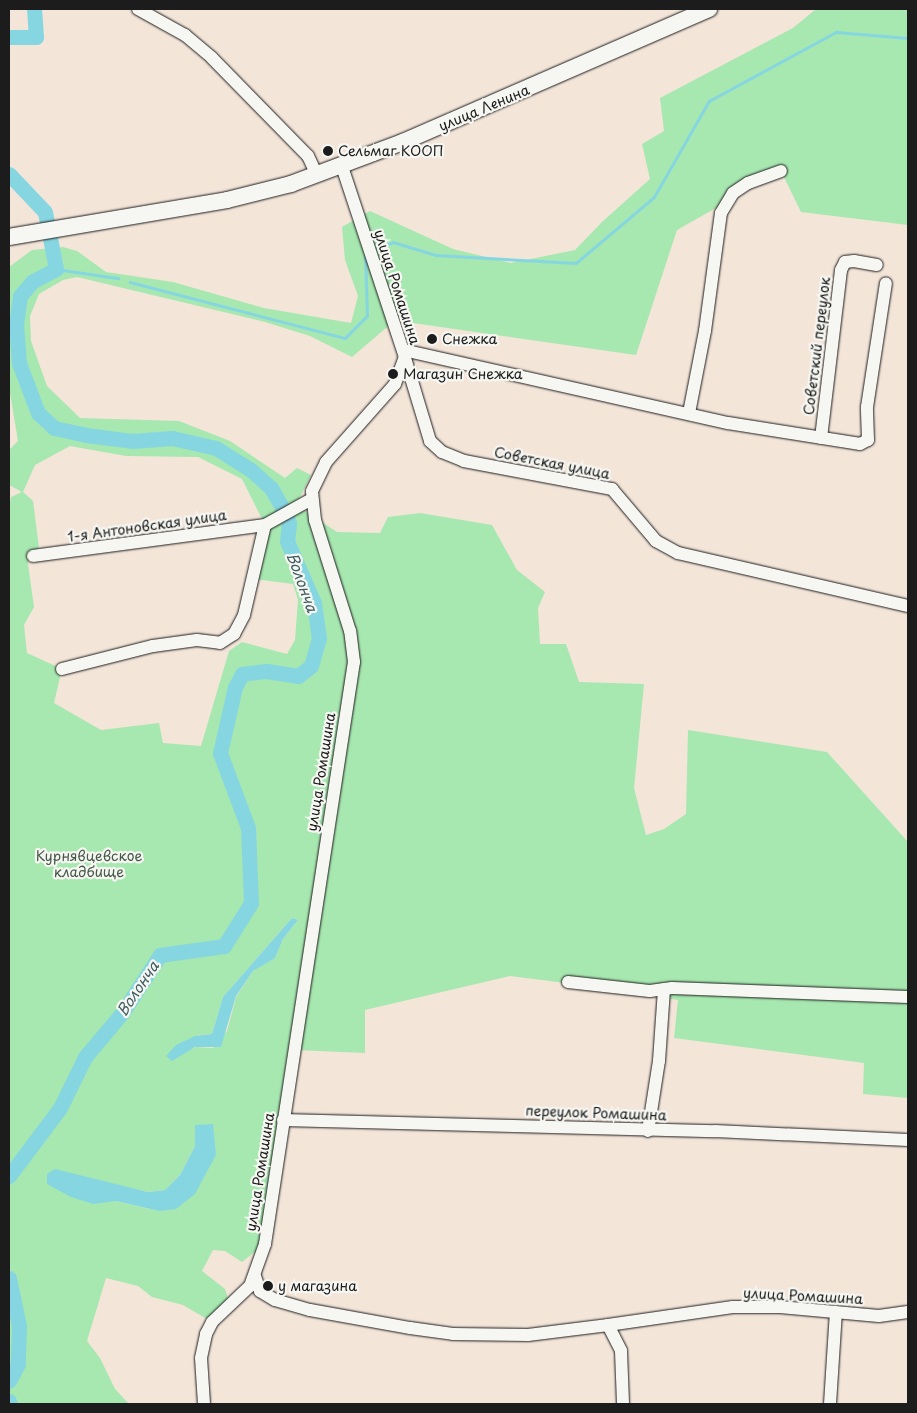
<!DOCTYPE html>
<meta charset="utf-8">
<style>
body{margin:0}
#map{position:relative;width:917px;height:1413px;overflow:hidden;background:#f4e5d9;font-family:"Playpen Sans",sans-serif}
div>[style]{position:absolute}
.green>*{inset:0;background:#a7e7b0}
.water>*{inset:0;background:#86d6e1}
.stream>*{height:2.5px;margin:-1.25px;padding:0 1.25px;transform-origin:1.25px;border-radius:1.25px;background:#86d6e1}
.river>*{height:15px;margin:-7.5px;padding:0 7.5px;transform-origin:7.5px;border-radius:7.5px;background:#86d6e1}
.roads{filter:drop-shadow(0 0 1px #1c1c1c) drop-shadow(0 0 1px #1c1c1c)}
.minor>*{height:12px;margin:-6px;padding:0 6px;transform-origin:6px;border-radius:6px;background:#f6f6f2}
.major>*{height:16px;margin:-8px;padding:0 8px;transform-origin:8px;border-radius:8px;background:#f6f6f2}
.dots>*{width:14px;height:14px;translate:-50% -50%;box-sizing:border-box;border:2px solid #f6f6f2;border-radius:50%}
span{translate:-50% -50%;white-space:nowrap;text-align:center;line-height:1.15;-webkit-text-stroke:4.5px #f6f6f2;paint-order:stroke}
.street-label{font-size:14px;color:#1c1c1c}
.poi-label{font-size:14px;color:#1c1c1c}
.left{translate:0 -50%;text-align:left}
.park-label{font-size:14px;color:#465948}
.water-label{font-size:15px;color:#415d61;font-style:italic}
.frame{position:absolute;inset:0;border:10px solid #1c1c1c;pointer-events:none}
</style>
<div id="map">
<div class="green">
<div style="clip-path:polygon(evenodd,816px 9px,908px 9px,908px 225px,801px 212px,781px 171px,677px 230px,636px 355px,406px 322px,400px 316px,352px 357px,310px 336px,265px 322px,77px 277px,63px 280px,39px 294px,30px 316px,31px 341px,47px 386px,80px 418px,179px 421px,230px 441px,285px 478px,297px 468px,311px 475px,296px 505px,337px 532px,380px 533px,388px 517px,420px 513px,492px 525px,517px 570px,545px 592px,538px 608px,540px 644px,566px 644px,579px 682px,644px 684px,634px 788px,646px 835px,664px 829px,686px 814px,688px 730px,827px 752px,908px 842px,908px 1098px,863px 1094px,864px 1063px,674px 1038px,678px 1000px,597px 987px,510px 976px,365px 1010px,365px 1053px,296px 1050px,265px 1244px,242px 1262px,225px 1251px,213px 1250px,202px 1271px,225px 1289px,230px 1305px,212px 1322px,183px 1305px,152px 1297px,138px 1286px,106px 1278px,87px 1341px,100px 1358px,115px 1389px,129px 1404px,9px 1404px,9px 507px,11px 497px,22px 492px,9px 485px,9px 450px,18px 441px,9px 387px,9px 267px,32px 250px,63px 247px,77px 251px,106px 272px,173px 282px,264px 308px,351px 323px,358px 296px,345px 260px,342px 227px,370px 211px,453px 249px,511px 263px,575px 250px,602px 222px,650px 179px,642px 144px,664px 131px,660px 98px,793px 28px,816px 9px,70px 446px,126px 456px,198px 457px,242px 479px,265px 525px,254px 579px,293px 584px,298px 600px,295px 640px,287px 654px,242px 642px,229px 651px,201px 746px,163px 743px,159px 723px,101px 730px,54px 703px,62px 669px,27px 653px,24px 625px,34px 607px,28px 564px,29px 556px,39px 548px,33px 501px,23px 492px,35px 465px,70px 446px,816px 9px,292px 918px,298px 920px,283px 939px,275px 957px,253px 971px,236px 997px,227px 1031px,213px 1048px,196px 1047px,178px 1055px,195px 1036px,212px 1034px,223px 997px,292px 918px,816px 9px,195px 1125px,216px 1155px,159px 1211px,116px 1201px,126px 1187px,148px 1192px,165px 1190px,180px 1175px,195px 1146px,195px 1125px)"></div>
</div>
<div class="water">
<div style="clip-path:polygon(292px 918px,298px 920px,283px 939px,275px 958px,253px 971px,236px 996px,221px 1047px,195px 1047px,172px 1061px,166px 1056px,176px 1045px,195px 1036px,212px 1034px,223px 997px)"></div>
<div style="clip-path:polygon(213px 1124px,216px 1155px,195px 1194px,176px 1209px,159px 1211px,116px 1201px,93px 1204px,71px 1197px,47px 1184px,47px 1174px,55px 1169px,148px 1192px,165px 1190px,180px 1175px,195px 1146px,195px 1125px)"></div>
</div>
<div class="stream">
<div style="left:376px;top:249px;width:18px;rotate:-22deg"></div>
<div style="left:393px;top:242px;width:45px;rotate:16.8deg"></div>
<div style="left:436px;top:255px;width:140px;rotate:3.3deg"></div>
<div style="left:576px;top:263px;width:102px;rotate:-40.2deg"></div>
<div style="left:654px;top:197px;width:111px;rotate:-60.2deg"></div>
<div style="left:709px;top:101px;width:145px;rotate:-28.5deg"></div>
<div style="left:836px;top:32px;width:72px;rotate:4.8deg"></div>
<div style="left:56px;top:269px;width:63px;rotate:8.3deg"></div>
<div style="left:130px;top:282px;width:222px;rotate:14.6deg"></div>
<div style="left:345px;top:338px;width:31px;rotate:-45deg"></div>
<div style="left:367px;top:316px;width:63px;rotate:-91.8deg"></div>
</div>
<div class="river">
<div style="left:9px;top:37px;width:27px"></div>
<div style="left:36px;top:37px;width:28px;rotate:-94deg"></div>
<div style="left:9px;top:174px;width:52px;rotate:46.5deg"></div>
<div style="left:45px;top:212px;width:58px;rotate:79.1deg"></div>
<div style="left:56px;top:269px;width:27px;rotate:152deg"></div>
<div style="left:32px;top:282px;width:18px;rotate:131deg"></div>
<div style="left:20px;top:296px;width:27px;rotate:98deg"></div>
<div style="left:16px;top:323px;width:40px;rotate:85.7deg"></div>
<div style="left:19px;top:363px;width:53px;rotate:69.2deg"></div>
<div style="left:38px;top:413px;width:22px;rotate:43deg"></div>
<div style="left:54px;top:428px;width:33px;rotate:12deg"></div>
<div style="left:86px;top:435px;width:46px;rotate:7.4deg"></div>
<div style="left:132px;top:441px;width:40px;rotate:-4.3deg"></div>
<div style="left:172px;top:438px;width:45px;rotate:12.8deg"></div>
<div style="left:216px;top:448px;width:41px;rotate:32.2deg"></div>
<div style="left:251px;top:470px;width:27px;rotate:42deg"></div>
<div style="left:271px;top:488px;width:28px;rotate:60deg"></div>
<div style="left:285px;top:512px;width:12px;rotate:70deg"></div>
<div style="left:289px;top:523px;width:18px;rotate:96deg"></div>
<div style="left:287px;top:541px;width:68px;rotate:66.5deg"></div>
<div style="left:314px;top:603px;width:35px;rotate:82deg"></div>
<div style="left:319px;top:638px;width:29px;rotate:106deg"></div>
<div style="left:311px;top:666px;width:16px;rotate:142deg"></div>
<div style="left:298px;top:676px;width:32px;rotate:-171deg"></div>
<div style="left:266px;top:671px;width:24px;rotate:173deg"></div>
<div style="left:242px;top:674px;width:15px;rotate:118deg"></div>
<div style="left:235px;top:687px;width:68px;rotate:102.8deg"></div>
<div style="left:220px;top:753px;width:80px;rotate:69.5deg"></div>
<div style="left:248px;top:828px;width:75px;rotate:87.7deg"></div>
<div style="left:251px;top:903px;width:51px;rotate:122.1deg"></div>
<div style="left:224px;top:946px;width:65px;rotate:172deg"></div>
<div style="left:160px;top:955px;width:69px;rotate:123.2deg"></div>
<div style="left:122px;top:1013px;width:57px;rotate:130.1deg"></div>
<div style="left:85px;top:1057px;width:57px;rotate:116.1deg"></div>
<div style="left:60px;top:1108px;width:85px;rotate:126.9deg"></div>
<div style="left:9px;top:1278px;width:49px;rotate:78.2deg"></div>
<div style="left:19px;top:1326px;width:38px;rotate:92deg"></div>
<div style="left:18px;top:1364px;width:19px;rotate:118deg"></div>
<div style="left:9px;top:1401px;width:3px;rotate:72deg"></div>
</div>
<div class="roads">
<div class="minor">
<div style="left:138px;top:9px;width:54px;rotate:29deg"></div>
<div style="left:185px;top:35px;width:35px;rotate:40deg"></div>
<div style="left:212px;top:58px;width:137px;rotate:45.6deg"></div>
<div style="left:308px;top:156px;width:21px;rotate:65deg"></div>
<div style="left:403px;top:350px;width:333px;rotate:12.7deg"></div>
<div style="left:728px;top:423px;width:134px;rotate:9deg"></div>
<div style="left:860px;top:444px;width:9px;rotate:-27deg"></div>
<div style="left:868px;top:440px;width:33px;rotate:-92deg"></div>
<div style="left:867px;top:407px;width:125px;rotate:-81.3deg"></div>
<div style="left:405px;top:358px;width:87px;rotate:73.2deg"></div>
<div style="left:430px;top:441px;width:16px;rotate:43deg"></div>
<div style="left:442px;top:452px;width:24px;rotate:22deg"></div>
<div style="left:464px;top:461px;width:151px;rotate:10.7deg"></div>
<div style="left:612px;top:489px;width:68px;rotate:49.8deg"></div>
<div style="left:656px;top:541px;width:25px;rotate:29deg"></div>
<div style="left:678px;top:553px;width:236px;rotate:13deg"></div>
<div style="left:689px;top:413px;width:84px;rotate:-79deg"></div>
<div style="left:705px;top:331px;width:119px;rotate:-82.3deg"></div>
<div style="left:721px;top:213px;width:23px;rotate:-59deg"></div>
<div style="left:733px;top:193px;width:18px;rotate:-34deg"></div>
<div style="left:748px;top:183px;width:35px;rotate:-20deg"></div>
<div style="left:821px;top:438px;width:169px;rotate:-83.2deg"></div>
<div style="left:841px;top:270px;width:9px;rotate:-63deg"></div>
<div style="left:845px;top:262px;width:9px;rotate:-6deg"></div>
<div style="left:854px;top:261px;width:23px;rotate:10deg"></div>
<div style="left:33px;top:556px;width:234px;rotate:-7.6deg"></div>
<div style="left:62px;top:669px;width:94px;rotate:-14.2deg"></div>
<div style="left:153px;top:646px;width:44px;rotate:-7.8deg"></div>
<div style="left:197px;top:640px;width:23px;rotate:7deg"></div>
<div style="left:220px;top:643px;width:17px;rotate:-33deg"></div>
<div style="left:234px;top:634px;width:21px;rotate:-62deg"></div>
<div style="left:244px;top:615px;width:92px;rotate:-76.9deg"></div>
<div style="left:265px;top:525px;width:54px;rotate:-29deg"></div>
<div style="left:568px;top:982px;width:82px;rotate:6.3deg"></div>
<div style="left:650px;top:991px;width:22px;rotate:-8deg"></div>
<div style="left:672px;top:988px;width:236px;rotate:2.2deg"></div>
<div style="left:283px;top:1120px;width:432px;rotate:1.5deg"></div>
<div style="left:715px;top:1131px;width:193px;rotate:2.7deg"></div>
<div style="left:648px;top:1131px;width:71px;rotate:-81.1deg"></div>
<div style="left:659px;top:1061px;width:72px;rotate:-86deg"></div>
<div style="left:255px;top:1276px;width:16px;rotate:72deg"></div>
<div style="left:260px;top:1291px;width:17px;rotate:31deg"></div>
<div style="left:275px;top:1300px;width:36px;rotate:16deg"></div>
<div style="left:310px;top:1310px;width:102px;rotate:10.2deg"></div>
<div style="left:410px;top:1328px;width:43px;rotate:7.9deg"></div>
<div style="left:453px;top:1334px;width:75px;rotate:0.8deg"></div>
<div style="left:528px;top:1335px;width:81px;rotate:-7.1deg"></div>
<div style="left:608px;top:1325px;width:29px;rotate:63deg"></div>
<div style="left:621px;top:1351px;width:53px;rotate:87.8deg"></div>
<div style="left:608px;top:1325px;width:126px;rotate:-8.2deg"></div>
<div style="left:733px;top:1307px;width:47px"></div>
<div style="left:780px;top:1307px;width:99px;rotate:5.2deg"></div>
<div style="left:879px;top:1316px;width:29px;rotate:-8deg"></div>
<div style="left:204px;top:1404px;width:46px;rotate:-93.7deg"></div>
<div style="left:201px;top:1358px;width:25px;rotate:-78deg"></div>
<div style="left:206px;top:1334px;width:13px;rotate:-63deg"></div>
<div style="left:212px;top:1322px;width:52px;rotate:-43.5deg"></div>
<div style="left:250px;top:1286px;width:45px;rotate:-70.3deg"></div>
<div style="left:265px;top:1244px;width:589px;rotate:-81.31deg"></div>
<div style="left:354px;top:662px;width:31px;rotate:-97deg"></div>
<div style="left:350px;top:631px;width:116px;rotate:-107.5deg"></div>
<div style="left:315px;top:520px;width:29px;rotate:-96deg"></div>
<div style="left:312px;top:491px;width:32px;rotate:-64deg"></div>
<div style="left:326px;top:462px;width:104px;rotate:-48.5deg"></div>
<div style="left:395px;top:384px;width:29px;rotate:-70deg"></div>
<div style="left:405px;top:357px;width:201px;rotate:-108.3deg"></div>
<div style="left:830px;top:1404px;width:92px;rotate:-86.3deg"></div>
</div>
<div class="major">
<div style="left:9px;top:237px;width:221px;rotate:-9.6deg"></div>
<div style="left:227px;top:200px;width:66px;rotate:-14deg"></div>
<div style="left:291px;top:184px;width:120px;rotate:-20.6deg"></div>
<div style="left:403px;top:142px;width:334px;rotate:-23.5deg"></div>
</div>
</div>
<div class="dots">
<div style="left:328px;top:151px;background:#1c1c1c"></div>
<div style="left:432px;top:339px;background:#1c1c1c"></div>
<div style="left:393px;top:374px;background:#1c1c1c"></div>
<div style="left:268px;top:1286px;background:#1c1c1c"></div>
</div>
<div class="street-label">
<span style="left:484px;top:108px;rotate:-23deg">улица Ленина</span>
<span style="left:397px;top:287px;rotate:72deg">улица Ромашина</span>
<span style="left:817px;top:346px;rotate:-83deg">Советский переулок</span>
<span style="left:552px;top:463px;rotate:11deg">Советская улица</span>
<span style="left:147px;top:526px;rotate:-8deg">1-я Антоновская улица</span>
<span style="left:321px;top:772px;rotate:-81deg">улица Ромашина</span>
<span style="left:596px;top:1113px;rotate:2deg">переулок Ромашина</span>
<span style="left:260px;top:1172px;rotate:-81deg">улица Ромашина</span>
<span style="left:803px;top:1296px;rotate:3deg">улица Ромашина</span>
</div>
<div class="poi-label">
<span class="left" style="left:338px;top:151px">Сельмаг КООП</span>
<span class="left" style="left:442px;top:339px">Снежка</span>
<span class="left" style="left:403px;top:374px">Магазин Снежка</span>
<span class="left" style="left:278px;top:1286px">у магазина</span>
</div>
<div class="park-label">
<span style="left:89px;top:864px">Курнявцевское<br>кладбище</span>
</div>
<div class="water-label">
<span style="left:303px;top:582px;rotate:70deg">Волонча</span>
<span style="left:137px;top:988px;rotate:-56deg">Волонча</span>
</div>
<div class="frame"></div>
</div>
